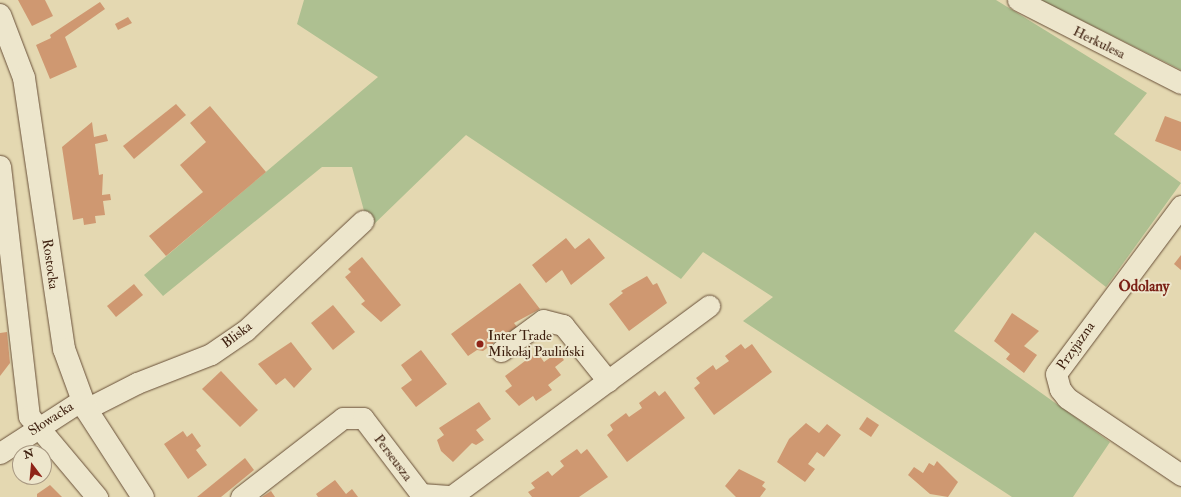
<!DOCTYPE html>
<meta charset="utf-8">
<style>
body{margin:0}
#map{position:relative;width:1181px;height:497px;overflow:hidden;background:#e4d8b1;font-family:"IM FELL Double Pica",serif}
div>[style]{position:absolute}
.green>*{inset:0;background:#aec091}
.building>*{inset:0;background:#cf9871}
.roads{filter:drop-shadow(0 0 1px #684f38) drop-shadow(0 0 1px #684f38)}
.minor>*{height:21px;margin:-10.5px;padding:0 10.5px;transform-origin:10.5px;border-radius:10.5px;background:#ede6cc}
.tertiary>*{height:22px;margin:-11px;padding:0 11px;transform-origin:11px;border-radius:11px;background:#ede6cc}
.dots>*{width:11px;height:11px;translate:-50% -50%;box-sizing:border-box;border:2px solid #ede6cc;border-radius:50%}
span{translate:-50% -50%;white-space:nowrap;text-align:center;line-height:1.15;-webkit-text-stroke:4px #ede6cc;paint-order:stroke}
.street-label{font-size:14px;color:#3f2110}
.poi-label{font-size:14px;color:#3f2110}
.left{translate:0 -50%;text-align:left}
.neighbourhood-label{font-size:15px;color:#7a1f14;font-weight:700}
.north{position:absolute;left:12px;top:445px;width:40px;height:40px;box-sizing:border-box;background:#ede6cc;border:1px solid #a79781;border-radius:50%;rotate:344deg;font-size:11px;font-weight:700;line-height:16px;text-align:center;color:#3f2110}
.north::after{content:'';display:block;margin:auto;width:14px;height:18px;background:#8f2418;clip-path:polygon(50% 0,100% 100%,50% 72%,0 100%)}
</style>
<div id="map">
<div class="green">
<div style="clip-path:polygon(304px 0,996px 0,1147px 93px,1114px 134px,1181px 183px,1106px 287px,1035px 232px,954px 331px,1110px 442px,1073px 497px,1012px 497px,743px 321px,773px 297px,703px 252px,681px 279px,466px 135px,369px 229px,352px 167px,322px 167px,163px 296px,144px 275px,378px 77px,297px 24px)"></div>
<div style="clip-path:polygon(1041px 0,1181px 0,1181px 70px)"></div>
</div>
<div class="building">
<div style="clip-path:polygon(18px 0,45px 0,53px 16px,32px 26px)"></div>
<div style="clip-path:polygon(100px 2px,105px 9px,65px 37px,77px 67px,50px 79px,36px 45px,51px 38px,50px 35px)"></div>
<div style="clip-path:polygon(128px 17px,132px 23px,118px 30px,115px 24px)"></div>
<div style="clip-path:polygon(176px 104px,186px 115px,134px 159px,123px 146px)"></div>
<div style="clip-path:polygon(210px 106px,266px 172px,166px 256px,149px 236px,203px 192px,180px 165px,206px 142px,190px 123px)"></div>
<div style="clip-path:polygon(1165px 116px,1181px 122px,1181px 151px,1155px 141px)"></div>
<div style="clip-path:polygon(92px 122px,94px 137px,106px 134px,108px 141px,95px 144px,99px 175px,103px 174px,102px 195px,110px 194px,111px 200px,103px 201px,105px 215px,95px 216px,96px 223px,84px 225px,83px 218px,73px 220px,62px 147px)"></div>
<div style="clip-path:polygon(566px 238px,575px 249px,589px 238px,605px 258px,571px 285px,562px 270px,546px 283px,532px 265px)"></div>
<div style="clip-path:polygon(1181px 255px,1181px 270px,1174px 264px)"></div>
<div style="clip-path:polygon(362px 257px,401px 305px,381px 322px,361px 304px,365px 301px,345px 277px,351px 272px,348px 269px)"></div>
<div style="clip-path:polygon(647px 276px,653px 285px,657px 283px,667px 303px,629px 331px,609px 304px,623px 293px,621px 291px)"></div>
<div style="clip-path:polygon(520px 283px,540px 309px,514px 323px,517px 327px,506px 334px,500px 333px,491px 340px,494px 343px,483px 351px,477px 350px,468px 356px,451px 334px)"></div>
<div style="clip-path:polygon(134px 284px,143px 295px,116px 317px,107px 306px)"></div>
<div style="clip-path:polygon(333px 305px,355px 332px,333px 350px,311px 323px)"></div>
<div style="clip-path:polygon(1012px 313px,1039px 331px,1024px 346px,1037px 355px,1024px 373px,1006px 359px,1010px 354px,994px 341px)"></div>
<div style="clip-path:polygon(7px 332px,10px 363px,0 376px,0 333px)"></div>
<div style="clip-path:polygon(291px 342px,312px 369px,294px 388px,285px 378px,276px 385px,258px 364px)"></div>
<div style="clip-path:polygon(741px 344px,745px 349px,752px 344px,772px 372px,714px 415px,694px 388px,700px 383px,696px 378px,713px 365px,716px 370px,729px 361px,725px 356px)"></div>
<div style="clip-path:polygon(421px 350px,447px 384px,416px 407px,401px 388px,412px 380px,401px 365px)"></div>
<div style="clip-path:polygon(537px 352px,544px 362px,558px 352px,564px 360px,555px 367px,561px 375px,548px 385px,552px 390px,536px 401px,533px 396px,519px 406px,505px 391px,512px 386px,505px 376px)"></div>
<div style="clip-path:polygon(221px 371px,258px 410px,240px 427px,202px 389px)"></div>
<div style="clip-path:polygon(655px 391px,659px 396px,665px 391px,685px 418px,627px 462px,607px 435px,613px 430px,610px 425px,626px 413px,629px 417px,642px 408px,639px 403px)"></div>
<div style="clip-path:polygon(479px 402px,491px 419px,476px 430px,484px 440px,476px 445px,472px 443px,453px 462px,441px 451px,437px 440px,444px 435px,439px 428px)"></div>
<div style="clip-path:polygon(867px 417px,879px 425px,871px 437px,859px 429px)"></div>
<div style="clip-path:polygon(806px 423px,819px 433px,827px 424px,841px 435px,824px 457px,817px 452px,808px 464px,815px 469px,805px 482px,777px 462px,789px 439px)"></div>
<div style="clip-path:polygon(183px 431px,187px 437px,192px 433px,201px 446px,196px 450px,207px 465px,188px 479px,164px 444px)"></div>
<div style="clip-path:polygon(577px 449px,581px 454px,587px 449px,608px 477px,579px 497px,532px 497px,528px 492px,535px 488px,531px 483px,548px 471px,552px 476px,564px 466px,560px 461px)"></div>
<div style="clip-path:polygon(245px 458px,254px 470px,221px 497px,197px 497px)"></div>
<div style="clip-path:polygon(937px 461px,958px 482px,948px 497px,930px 494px,908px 475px,914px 467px,923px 473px,929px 463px,934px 466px)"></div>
<div style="clip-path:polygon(739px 469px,765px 482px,762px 486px,766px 489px,760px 497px,736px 497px,725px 486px)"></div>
<div style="clip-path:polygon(335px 480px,346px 494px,352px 489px,358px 497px,318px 497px,316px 494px)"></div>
<div style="clip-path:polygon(50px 485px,62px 497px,37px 497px,37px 494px)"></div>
<div style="clip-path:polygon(271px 491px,275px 497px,262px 497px)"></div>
</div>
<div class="roads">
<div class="minor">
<div style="left:1018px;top:0;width:183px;rotate:27deg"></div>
<div style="left:0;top:166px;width:252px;rotate:83.4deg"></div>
<div style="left:29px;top:416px;width:106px;rotate:50deg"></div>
<div style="left:1181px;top:206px;width:209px;rotate:126.7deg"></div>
<div style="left:1056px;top:374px;width:16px;rotate:75deg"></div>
<div style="left:1060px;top:389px;width:11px;rotate:52deg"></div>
<div style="left:1067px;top:398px;width:138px;rotate:34deg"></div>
<div style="left:501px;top:351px;width:52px;rotate:-36.4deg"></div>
<div style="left:543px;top:320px;width:21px;rotate:14deg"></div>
<div style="left:563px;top:325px;width:72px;rotate:51.2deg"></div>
<div style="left:86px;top:409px;width:57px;rotate:-27deg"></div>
<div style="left:137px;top:383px;width:79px;rotate:-21.4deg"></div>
<div style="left:211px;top:354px;width:42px;rotate:-34.4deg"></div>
<div style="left:246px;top:330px;width:160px;rotate:-43deg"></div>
<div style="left:0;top:453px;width:98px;rotate:-32.9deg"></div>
<div style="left:241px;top:497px;width:129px;rotate:-37.8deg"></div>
<div style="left:343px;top:418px;width:20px"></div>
<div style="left:363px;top:418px;width:96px;rotate:52.7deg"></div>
<div style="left:421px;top:494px;width:31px;rotate:4deg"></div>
<div style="left:452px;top:496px;width:320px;rotate:-36.5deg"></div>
</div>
<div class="tertiary">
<div style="left:0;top:15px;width:67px;rotate:69.1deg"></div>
<div style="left:24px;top:78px;width:274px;rotate:81.6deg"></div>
<div style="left:64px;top:349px;width:64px;rotate:69.9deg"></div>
<div style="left:86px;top:409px;width:105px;rotate:57.1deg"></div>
</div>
</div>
<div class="dots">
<div style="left:480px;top:344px;background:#8f2418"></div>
</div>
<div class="street-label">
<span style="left:1099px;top:43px;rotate:26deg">Herkulesa</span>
<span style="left:50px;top:264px;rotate:82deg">Rostocka</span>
<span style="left:237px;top:335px;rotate:-37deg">Bliska</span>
<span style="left:1076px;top:346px;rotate:-55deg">Przyjazna</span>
<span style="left:51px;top:419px;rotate:-33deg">Słowacka</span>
<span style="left:393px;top:458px;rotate:53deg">Perseusza</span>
</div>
<div class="poi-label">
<span class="left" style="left:488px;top:344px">Inter Trade<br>Mikołaj Pauliński</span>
</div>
<div class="neighbourhood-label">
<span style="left:1144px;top:287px">Odolany</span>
</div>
<div class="north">N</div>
</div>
